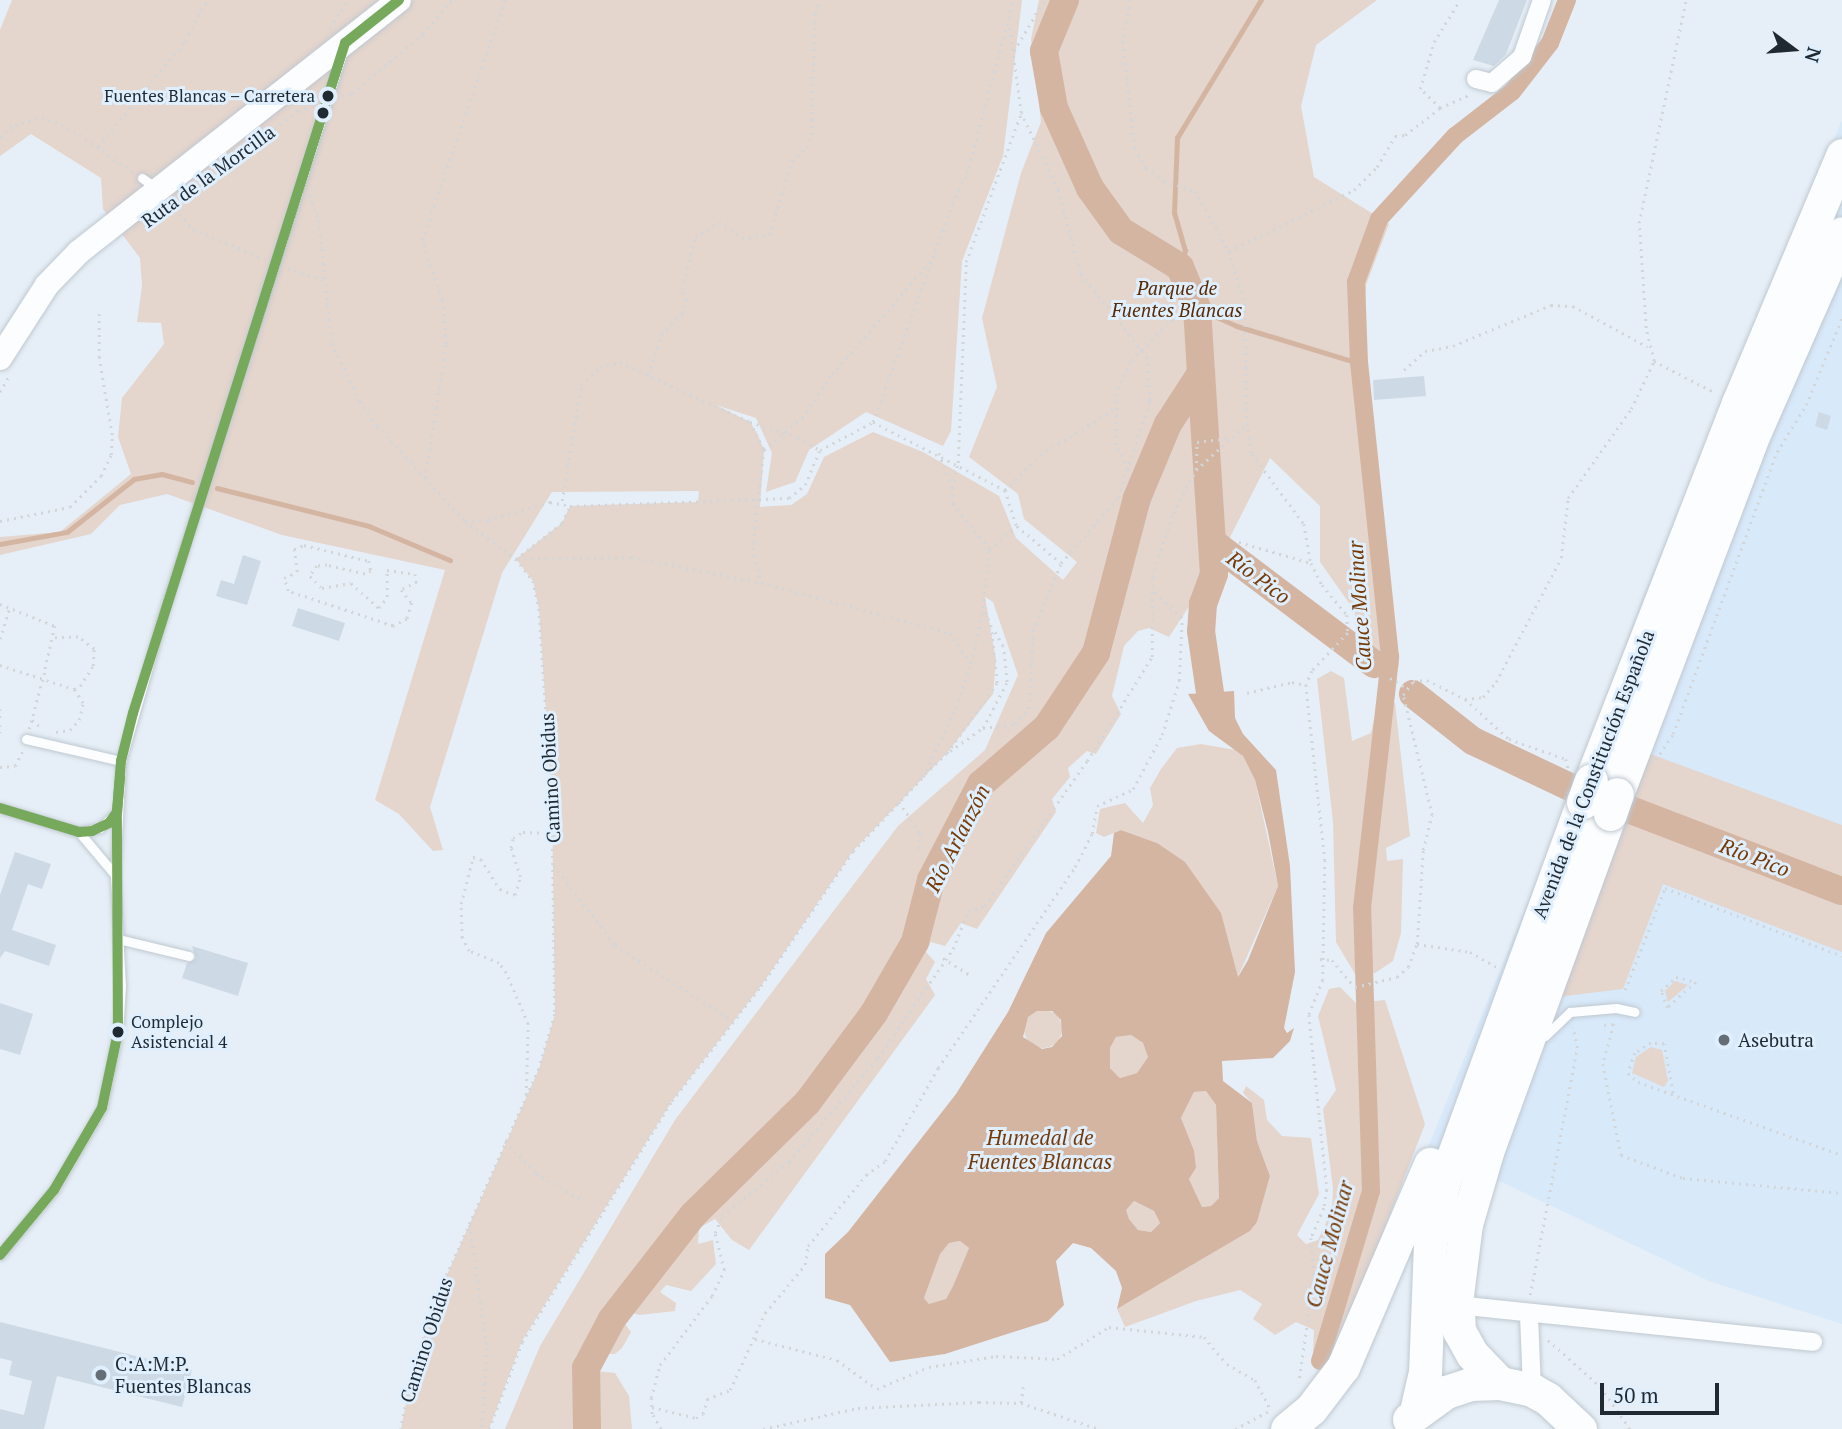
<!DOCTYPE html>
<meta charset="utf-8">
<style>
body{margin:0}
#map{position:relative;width:1842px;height:1429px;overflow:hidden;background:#e6eff7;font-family:"PT Serif",serif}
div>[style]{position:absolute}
.built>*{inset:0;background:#d8e9fa}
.green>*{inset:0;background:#e4d5cd}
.round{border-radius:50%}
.water>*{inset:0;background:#d4b5a2}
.stream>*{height:4.5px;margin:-2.25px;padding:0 2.25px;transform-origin:2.25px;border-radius:2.25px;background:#d4b5a2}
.canal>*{height:18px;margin:-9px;padding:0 9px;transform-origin:9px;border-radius:9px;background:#d4b5a2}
.river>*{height:28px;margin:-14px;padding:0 14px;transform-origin:14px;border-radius:14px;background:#d4b5a2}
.building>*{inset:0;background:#cdd9e5}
.path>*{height:2.5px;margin-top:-1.25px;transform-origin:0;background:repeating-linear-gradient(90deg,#d3d6d9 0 2px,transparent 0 7px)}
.roads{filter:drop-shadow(0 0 2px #c0c8d0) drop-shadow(0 0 2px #c0c8d0)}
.lane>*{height:9px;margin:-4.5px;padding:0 4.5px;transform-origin:4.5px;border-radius:4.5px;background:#fbfdfe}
.street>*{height:18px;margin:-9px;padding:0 9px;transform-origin:9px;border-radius:9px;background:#fbfdfe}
.secondary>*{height:24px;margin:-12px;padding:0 12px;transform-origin:12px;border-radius:12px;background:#fbfdfe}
.highway>*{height:33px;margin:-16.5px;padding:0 16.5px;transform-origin:16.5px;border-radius:16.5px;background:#fbfdfe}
.path-bridge>*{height:2.5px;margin-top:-1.25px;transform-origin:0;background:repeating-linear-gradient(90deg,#d3d6d9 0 2px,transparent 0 7px)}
.bridges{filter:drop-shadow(0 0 2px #c0c8d0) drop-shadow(0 0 2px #c0c8d0)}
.highway-bridge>*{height:33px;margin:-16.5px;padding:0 16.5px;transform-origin:16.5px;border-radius:16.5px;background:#fbfdfe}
.bus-1>*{height:10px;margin:-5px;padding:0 5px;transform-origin:5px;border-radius:5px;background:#77a95d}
.dots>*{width:19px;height:19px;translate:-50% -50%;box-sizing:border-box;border:4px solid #dfeffe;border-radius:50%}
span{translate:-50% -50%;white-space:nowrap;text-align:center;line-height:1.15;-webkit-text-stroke:6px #dfeffe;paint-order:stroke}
.bus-label{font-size:17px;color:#1f2932}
.right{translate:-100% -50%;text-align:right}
.left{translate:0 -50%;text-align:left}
.street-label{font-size:19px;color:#1f2932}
.park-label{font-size:19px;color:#582a05;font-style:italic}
.poi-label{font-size:19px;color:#1f2932}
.water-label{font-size:21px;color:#773a06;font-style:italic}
.north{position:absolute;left:1758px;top:14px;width:70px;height:70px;-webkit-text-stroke:5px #dfeffe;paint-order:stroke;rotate:106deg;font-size:19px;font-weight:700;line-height:28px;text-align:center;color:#1f2932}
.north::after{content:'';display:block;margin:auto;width:24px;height:32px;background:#1f2932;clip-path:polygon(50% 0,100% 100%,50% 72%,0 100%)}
.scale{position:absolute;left:1600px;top:1383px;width:119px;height:32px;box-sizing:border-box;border:4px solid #1f2932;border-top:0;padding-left:9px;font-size:21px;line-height:24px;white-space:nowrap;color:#1f2932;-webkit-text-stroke:5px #dfeffe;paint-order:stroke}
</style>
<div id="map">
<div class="built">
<div style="clip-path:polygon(1842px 120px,1842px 1324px,1709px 1281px,1428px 1147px,1556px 833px,1643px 596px)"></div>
</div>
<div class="green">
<div style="clip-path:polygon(12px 0,1022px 0,1003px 156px,962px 261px,951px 431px,943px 446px,866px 412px,809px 450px,795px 482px,766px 492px,772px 453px,756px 418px,716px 405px,750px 422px,757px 433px,764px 450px,760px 507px,791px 505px,807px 494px,824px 457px,873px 432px,923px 452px,999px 496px,1016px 538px,1063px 580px,1077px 562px,1024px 519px,1018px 494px,969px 457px,997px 387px,982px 318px,1021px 173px,1041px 122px,1031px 39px,1039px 0,1377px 0,1316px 45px,1301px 106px,1314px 177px,1389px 224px,1366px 285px,1364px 359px,1399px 667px,1360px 636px,1354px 610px,1320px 562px,1320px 506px,1270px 458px,1216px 565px,1169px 637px,1149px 628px,1138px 631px,1124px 646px,1112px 696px,1121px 714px,1096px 754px,1087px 751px,1068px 768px,1070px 777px,1052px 799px,1056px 812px,977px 929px,961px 923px,945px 946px,931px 942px,926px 952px,935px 962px,926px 979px,935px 995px,749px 1250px,732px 1240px,715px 1219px,699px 1228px,698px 1244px,713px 1240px,716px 1264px,691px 1291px,666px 1285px,660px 1292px,676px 1303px,675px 1311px,639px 1315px,630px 1312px,623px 1321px,631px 1332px,622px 1348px,615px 1354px,598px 1354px,597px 1371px,615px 1373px,629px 1396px,632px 1429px,505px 1429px,540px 1346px,675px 1120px,898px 826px,985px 750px,1018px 675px,993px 602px,985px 597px,996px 660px,993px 694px,947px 753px,853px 851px,761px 986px,672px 1101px,522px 1341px,489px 1429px,401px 1429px,412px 1373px,437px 1297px,539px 1069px,555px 1014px,552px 800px,539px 609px,533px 581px,516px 559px,562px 523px,570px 506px,698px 502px,699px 491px,552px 492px,502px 573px,430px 807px,443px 850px,433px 851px,399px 814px,375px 800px,445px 570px,282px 535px,167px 494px,120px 505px,91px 534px,0 555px,0 537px,60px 532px,131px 474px,118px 437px,122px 398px,164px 344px,161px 323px,137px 322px,142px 286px,140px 258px,103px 209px,101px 178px,31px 134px,0 156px,0 30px)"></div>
<div style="clip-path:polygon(1331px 671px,1344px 678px,1352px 741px,1371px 733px,1377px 705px,1395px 703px,1410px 836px,1386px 848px,1387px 861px,1403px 859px,1401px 933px,1393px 961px,1375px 973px,1355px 974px,1336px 942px,1333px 822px,1317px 679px)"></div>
<div style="clip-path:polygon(1201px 744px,1236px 750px,1243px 756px,1255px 780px,1278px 886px,1237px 979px,1157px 843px,1121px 830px,1104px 837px,1096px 833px,1100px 809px,1125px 803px,1143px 823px,1153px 805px,1150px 788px,1161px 769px,1177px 748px)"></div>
<div style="clip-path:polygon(1648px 753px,1842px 825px,1842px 952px,1663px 884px,1623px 989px,1557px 997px)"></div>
<div style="clip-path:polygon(1675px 981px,1688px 985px,1668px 1002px,1665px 991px)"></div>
<div style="clip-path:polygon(1340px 987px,1356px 1003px,1385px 1000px,1425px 1124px,1359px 1295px,1330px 1355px,1313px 1353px,1314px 1330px,1296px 1322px,1275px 1335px,1253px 1319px,1262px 1304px,1240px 1290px,1196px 1301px,1125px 1327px,1117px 1309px,1250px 1231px,1257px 1222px,1270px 1176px,1257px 1141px,1252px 1103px,1243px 1093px,1246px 1086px,1264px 1100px,1267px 1120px,1282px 1136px,1311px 1138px,1319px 1194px,1297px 1235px,1306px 1244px,1318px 1240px,1332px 1209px,1333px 1189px,1323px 1109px,1336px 1090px,1318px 1016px,1329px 989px)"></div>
<div class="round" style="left:1024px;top:1010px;width:38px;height:38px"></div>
<div style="clip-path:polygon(1131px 1035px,1143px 1043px,1148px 1057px,1137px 1073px,1120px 1078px,1110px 1068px,1110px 1048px,1116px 1037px)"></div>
<div style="clip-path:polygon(1651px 1047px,1662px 1050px,1668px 1081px,1664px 1087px,1632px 1073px,1636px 1057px)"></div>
<div style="clip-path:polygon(1206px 1091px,1216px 1105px,1219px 1198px,1211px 1206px,1202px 1207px,1189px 1179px,1196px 1168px,1181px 1118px,1194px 1092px)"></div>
<div style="clip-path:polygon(1134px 1201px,1154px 1211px,1160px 1223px,1151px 1232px,1138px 1230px,1129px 1219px,1125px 1210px)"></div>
<div style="clip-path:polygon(960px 1241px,969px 1248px,953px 1286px,946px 1299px,937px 1305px,929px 1304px,924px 1298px,940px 1253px,949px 1243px)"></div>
</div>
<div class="water">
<div style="clip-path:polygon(evenodd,1234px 691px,1235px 718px,1243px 734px,1276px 770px,1290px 866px,1295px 972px,1284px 1028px,1287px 1033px,1294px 1028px,1290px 1041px,1273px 1058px,1222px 1061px,1223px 1081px,1252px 1103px,1257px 1141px,1270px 1176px,1257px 1222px,1250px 1231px,1117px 1309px,1122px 1288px,1116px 1271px,1091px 1248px,1073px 1243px,1056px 1261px,1064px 1305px,1048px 1321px,945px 1354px,890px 1362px,850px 1305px,825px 1298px,825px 1254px,848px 1232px,956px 1094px,1008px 1012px,1046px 933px,1111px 856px,1114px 833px,1121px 830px,1157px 843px,1185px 862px,1221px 913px,1238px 977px,1248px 960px,1278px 886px,1268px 832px,1255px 780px,1243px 756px,1209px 731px,1188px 694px,1234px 691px,1037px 1011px,1052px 1011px,1061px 1020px,1062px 1036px,1052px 1047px,1042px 1049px,1023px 1037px,1028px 1017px,1037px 1011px,1234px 691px,1131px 1035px,1143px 1043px,1148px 1057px,1137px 1073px,1120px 1078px,1110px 1068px,1110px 1048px,1116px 1037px,1131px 1035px,1234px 691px,1206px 1091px,1216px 1105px,1219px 1198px,1211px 1206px,1202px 1207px,1189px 1179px,1196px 1168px,1194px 1151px,1181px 1118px,1194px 1092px,1206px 1091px,1234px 691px,1134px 1201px,1154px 1211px,1160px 1223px,1151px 1232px,1138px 1230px,1129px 1219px,1126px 1210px,1134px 1201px,1234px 691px,960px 1241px,969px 1248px,953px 1286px,946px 1299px,929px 1304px,924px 1298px,940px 1254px,949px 1243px,960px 1241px)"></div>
</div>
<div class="stream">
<div style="left:1180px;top:267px;width:17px;rotate:-73deg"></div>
<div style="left:1185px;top:251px;width:40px;rotate:-106deg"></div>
<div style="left:1174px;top:213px;width:75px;rotate:-87.7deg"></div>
<div style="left:1177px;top:138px;width:162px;rotate:-58.7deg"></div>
<div style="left:1197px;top:308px;width:44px;rotate:24.2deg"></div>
<div style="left:1237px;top:326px;width:127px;rotate:16.9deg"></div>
<div style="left:217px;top:488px;width:157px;rotate:14deg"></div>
<div style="left:369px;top:526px;width:88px;rotate:22.8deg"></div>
<div style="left:0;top:544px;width:68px;rotate:-10.2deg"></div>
<div style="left:67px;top:532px;width:85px;rotate:-38.3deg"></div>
<div style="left:134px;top:479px;width:28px;rotate:-10deg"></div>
<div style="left:162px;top:474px;width:31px;rotate:15deg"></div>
</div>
<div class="canal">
<div style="left:1320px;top:1361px;width:177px;rotate:-73.3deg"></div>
<div style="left:1371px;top:1191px;width:283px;rotate:-91.8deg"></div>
<div style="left:1362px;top:908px;width:253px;rotate:-83.6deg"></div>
<div style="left:1390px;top:657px;width:296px;rotate:-96deg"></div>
<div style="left:1359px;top:363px;width:81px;rotate:-92.1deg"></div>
<div style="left:1356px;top:282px;width:67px;rotate:-69.9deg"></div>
<div style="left:1379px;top:219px;width:113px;rotate:-47.5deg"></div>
<div style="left:1455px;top:136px;width:72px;rotate:-37.7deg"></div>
<div style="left:1512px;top:92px;width:62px;rotate:-52.2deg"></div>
<div style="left:1550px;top:43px;width:46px;rotate:-68.4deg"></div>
</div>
<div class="river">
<div style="left:1201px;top:373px;width:201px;rotate:86.3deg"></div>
<div style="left:1214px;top:574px;width:32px;rotate:110deg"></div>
<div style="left:1203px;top:604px;width:27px;rotate:94deg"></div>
<div style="left:1201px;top:631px;width:63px;rotate:81.7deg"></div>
<div style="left:1212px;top:542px;width:203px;rotate:37deg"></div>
<div style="left:1413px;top:694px;width:76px;rotate:38.1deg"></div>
<div style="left:1473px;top:741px;width:107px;rotate:25.4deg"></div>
<div style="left:1628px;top:809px;width:229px;rotate:21deg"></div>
<div style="left:587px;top:1429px;width:61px;rotate:-90.9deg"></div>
<div style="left:586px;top:1368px;width:55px;rotate:-62deg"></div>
<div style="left:612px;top:1319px;width:132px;rotate:-52.1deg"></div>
<div style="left:693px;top:1215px;width:160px;rotate:-44.5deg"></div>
<div style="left:807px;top:1103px;width:112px;rotate:-53.3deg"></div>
<div style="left:874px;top:1013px;width:82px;rotate:-60deg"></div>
<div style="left:915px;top:942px;width:64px;rotate:-75.5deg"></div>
<div style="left:931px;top:880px;width:108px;rotate:-62.5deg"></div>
<div style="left:981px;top:784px;width:87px;rotate:-40.8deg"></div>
<div style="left:1047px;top:727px;width:89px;rotate:-56.5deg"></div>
<div style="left:1096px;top:653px;width:160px;rotate:-75.2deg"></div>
<div style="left:1137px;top:498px;width:80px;rotate:-67.3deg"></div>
<div style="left:1168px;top:424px;width:61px;rotate:-57.1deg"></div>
<div style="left:1201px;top:373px;width:65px;rotate:-93.5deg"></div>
<div style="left:1197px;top:308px;width:44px;rotate:-112.5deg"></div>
<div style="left:1180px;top:267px;width:69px;rotate:-148.6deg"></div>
<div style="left:1121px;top:231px;width:53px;rotate:-125.8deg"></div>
<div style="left:1090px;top:188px;width:88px;rotate:-114.2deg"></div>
<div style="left:1054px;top:108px;width:58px;rotate:-100deg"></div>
<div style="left:1044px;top:51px;width:55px;rotate:-67.6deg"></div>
</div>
<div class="building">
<div style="clip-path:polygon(1499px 0,1527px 0,1506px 54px,1494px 66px,1473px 60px)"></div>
<div style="clip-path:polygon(1424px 376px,1426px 396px,1374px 400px,1373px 380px)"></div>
<div style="clip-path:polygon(1819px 412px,1831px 416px,1827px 430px,1815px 426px)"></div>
<div style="clip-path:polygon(243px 555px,261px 561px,247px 605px,216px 596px,221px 580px,234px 584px)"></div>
<div style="clip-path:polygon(298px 608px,345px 623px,339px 641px,292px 626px)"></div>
<div style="clip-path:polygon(15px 852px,51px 864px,42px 889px,28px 884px,12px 930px,56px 945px,49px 966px,5px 951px,0 958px,0 895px)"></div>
<div style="clip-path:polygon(192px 946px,248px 963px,238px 996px,182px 978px,187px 963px,196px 958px)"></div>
<div style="clip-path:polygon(0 1003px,33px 1014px,20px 1055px,0 1049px)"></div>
<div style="clip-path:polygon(0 1322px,192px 1370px,182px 1407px,57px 1376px,44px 1429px,0 1429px,0 1409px,24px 1415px,32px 1381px,9px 1375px,12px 1361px,0 1358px)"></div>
</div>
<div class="path">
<div style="left:1131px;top:0;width:43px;rotate:100.8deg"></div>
<div style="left:1123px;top:42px;width:107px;rotate:83.5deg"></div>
<div style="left:1135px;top:148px;width:23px;rotate:61deg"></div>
<div style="left:1146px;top:168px;width:22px;rotate:36deg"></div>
<div style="left:1164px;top:181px;width:33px;rotate:18deg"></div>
<div style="left:1195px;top:191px;width:69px;rotate:60.5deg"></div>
<div style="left:1229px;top:251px;width:55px;rotate:73.2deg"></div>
<div style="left:1245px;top:304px;width:119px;rotate:89deg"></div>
<div style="left:1247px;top:423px;width:31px;rotate:81deg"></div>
<div style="left:1252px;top:454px;width:87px;rotate:53.4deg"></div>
<div style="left:1304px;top:524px;width:40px;rotate:80deg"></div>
<div style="left:1311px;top:563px;width:25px;rotate:63deg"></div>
<div style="left:1322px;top:585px;width:39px;rotate:50deg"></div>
<div style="left:1347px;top:615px;width:18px;rotate:87deg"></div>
<div style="left:1348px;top:633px;width:52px;rotate:133.5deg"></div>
<div style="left:1312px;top:671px;width:15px;rotate:113deg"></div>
<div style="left:1306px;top:685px;width:176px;rotate:83.8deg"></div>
<div style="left:1325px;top:860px;width:120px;rotate:91deg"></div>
<div style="left:1323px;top:980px;width:38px;rotate:112deg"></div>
<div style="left:1309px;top:1015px;width:176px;rotate:84.1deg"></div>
<div style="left:1327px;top:1190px;width:18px;rotate:99deg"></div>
<div style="left:1324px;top:1208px;width:33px;rotate:113deg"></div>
<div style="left:1311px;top:1238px;width:41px;rotate:85.8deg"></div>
<div style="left:1314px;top:1279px;width:105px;rotate:98.2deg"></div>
<div style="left:330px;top:28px;width:33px;rotate:-57deg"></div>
<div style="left:1014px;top:51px;width:59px;rotate:-59.5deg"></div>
<div style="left:342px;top:96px;width:10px;rotate:-17deg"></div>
<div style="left:352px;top:93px;width:92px;rotate:-39.7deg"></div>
<div style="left:423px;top:34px;width:45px;rotate:-49.5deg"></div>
<div style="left:1440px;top:108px;width:28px;rotate:-136deg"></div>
<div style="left:1420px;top:89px;width:49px;rotate:-73.4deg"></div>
<div style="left:1434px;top:42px;width:49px;rotate:-58.2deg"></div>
<div style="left:0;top:137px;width:19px;rotate:-39deg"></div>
<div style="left:15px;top:125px;width:28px;rotate:-17deg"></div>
<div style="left:42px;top:117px;width:28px;rotate:21deg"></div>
<div style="left:68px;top:127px;width:79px;rotate:34.7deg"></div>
<div style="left:98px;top:147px;width:137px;rotate:-50.6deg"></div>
<div style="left:185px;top:41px;width:47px;rotate:-61.8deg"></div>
<div style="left:229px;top:162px;width:86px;rotate:-36.5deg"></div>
<div style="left:298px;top:111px;width:16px;rotate:-22deg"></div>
<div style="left:310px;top:195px;width:28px;rotate:71deg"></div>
<div style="left:319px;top:221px;width:123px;rotate:83.9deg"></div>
<div style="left:332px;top:343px;width:64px;rotate:64.2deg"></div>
<div style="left:360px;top:401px;width:30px;rotate:56deg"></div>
<div style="left:377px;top:426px;width:129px;rotate:47.2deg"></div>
<div style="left:465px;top:521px;width:64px;rotate:36.7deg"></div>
<div style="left:516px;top:559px;width:28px;rotate:52deg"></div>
<div style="left:533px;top:581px;width:29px;rotate:78deg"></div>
<div style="left:539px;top:609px;width:191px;rotate:86.1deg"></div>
<div style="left:552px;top:800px;width:214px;rotate:89.2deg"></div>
<div style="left:555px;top:1014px;width:57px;rotate:106.2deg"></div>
<div style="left:539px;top:1069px;width:250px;rotate:114.1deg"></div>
<div style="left:437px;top:1297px;width:80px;rotate:108.2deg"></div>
<div style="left:412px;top:1373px;width:57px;rotate:101.1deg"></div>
<div style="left:171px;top:203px;width:34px;rotate:50deg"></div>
<div style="left:193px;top:229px;width:78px;rotate:22.6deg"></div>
<div style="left:1229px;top:251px;width:139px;rotate:-26deg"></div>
<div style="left:1354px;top:190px;width:33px;rotate:-45deg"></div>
<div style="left:1377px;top:167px;width:36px;rotate:-60deg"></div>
<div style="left:1395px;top:136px;width:10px;rotate:-6deg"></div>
<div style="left:1405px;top:135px;width:44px;rotate:-37.6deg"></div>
<div style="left:1440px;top:108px;width:32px;rotate:-24deg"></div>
<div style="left:288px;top:268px;width:39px;rotate:18deg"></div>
<div style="left:1654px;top:361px;width:70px;rotate:27.3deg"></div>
<div style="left:1404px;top:370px;width:28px;rotate:-42deg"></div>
<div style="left:1425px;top:351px;width:28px;rotate:-10deg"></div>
<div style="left:1453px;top:346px;width:106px;rotate:-22.7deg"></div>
<div style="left:1551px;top:305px;width:22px;rotate:3deg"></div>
<div style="left:1573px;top:306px;width:85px;rotate:28.7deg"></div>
<div style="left:648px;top:375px;width:42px;rotate:-72deg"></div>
<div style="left:661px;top:335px;width:30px;rotate:-45deg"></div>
<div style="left:682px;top:314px;width:15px;rotate:-74deg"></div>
<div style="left:686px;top:300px;width:12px;rotate:-110deg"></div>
<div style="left:682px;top:289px;width:54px;rotate:-76deg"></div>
<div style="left:695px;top:237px;width:28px;rotate:-32deg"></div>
<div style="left:719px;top:222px;width:28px;rotate:35deg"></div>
<div style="left:742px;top:238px;width:27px;rotate:-6deg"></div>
<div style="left:769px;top:235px;width:77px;rotate:-72.7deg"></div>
<div style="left:792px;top:161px;width:20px;rotate:-41deg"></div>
<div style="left:807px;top:148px;width:14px;rotate:-73deg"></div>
<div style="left:811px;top:135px;width:122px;rotate:-88.1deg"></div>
<div style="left:815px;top:13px;width:14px;rotate:-69deg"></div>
<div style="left:0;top:392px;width:18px;rotate:-61deg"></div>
<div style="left:750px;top:422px;width:50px;rotate:17.4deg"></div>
<div style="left:798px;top:437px;width:26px;rotate:31deg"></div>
<div style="left:873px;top:422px;width:148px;rotate:27.3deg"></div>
<div style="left:1005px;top:490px;width:38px;rotate:72deg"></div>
<div style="left:1017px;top:526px;width:57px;rotate:40.1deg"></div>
<div style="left:764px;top:450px;width:50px;rotate:-40.1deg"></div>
<div style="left:802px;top:418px;width:53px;rotate:-55.7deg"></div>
<div style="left:832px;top:374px;width:151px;rotate:-49deg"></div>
<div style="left:939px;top:453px;width:35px;rotate:70deg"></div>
<div style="left:1128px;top:469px;width:27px;rotate:-118deg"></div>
<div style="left:1115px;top:445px;width:56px;rotate:-88deg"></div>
<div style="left:1117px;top:389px;width:32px;rotate:-64deg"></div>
<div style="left:1131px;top:360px;width:63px;rotate:-44.4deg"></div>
<div style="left:1196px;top:470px;width:28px;rotate:-88deg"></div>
<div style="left:1197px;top:442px;width:31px;rotate:-7deg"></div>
<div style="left:425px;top:478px;width:136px;rotate:-81.1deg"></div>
<div style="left:446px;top:344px;width:44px;rotate:-95.2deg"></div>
<div style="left:442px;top:300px;width:63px;rotate:-108.4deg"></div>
<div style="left:422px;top:240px;width:254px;rotate:-70.9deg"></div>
<div style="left:1005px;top:490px;width:49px;rotate:-45deg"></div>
<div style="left:1040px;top:455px;width:91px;rotate:-31.9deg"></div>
<div style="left:562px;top:501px;width:118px;rotate:-80.7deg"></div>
<div style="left:581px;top:385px;width:26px;rotate:-43deg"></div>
<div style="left:600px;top:367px;width:21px;rotate:-14deg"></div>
<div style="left:620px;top:362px;width:143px;rotate:24.8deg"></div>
<div style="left:750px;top:422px;width:31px;rotate:63deg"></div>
<div style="left:764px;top:450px;width:99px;rotate:96.4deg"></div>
<div style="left:753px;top:548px;width:35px;rotate:77deg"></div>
<div style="left:0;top:521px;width:71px;rotate:-11.3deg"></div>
<div style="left:70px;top:507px;width:44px;rotate:-45deg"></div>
<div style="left:101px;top:476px;width:23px;rotate:-65deg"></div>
<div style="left:111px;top:455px;width:20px;rotate:-87deg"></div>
<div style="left:112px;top:435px;width:78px;rotate:-99.6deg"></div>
<div style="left:99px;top:358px;width:44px;rotate:-90deg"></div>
<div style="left:465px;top:521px;width:23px;rotate:-2deg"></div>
<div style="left:488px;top:520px;width:65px;rotate:-16.2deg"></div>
<div style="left:550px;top:502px;width:20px;rotate:11deg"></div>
<div style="left:1239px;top:542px;width:75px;rotate:16.3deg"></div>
<div style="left:304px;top:545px;width:67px;rotate:13.8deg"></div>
<div style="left:369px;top:561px;width:10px;rotate:79deg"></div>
<div style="left:371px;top:571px;width:7px;rotate:153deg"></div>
<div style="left:365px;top:574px;width:39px;rotate:-167deg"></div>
<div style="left:327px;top:565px;width:10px;rotate:174deg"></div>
<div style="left:317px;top:566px;width:12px;rotate:125deg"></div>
<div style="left:310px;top:576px;width:17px;rotate:45deg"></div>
<div style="left:322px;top:588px;width:29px;rotate:-10deg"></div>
<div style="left:351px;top:583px;width:38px;rotate:42deg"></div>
<div style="left:379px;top:608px;width:14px;rotate:-54deg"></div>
<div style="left:387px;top:597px;width:27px;rotate:-90deg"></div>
<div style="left:387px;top:570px;width:28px;rotate:8deg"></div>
<div style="left:415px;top:574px;width:8px;rotate:76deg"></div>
<div style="left:417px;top:582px;width:18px;rotate:153deg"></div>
<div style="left:401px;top:590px;width:17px;rotate:50deg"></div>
<div style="left:412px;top:603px;width:17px;rotate:107deg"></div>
<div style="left:407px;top:619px;width:16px;rotate:153deg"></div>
<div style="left:393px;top:626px;width:111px;rotate:-161.6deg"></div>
<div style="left:288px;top:591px;width:14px;rotate:-107deg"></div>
<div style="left:284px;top:578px;width:14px;rotate:-25deg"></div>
<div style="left:297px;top:572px;width:23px;rotate:-97deg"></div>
<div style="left:294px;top:549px;width:11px;rotate:-22deg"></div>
<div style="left:989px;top:549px;width:58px;rotate:-128.7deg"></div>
<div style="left:953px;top:504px;width:16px;rotate:-94deg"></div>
<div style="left:952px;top:488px;width:26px;rotate:-77deg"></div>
<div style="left:958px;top:463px;width:201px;rotate:-87.7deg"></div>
<div style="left:966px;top:262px;width:159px;rotate:-69.7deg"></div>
<div style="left:1021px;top:113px;width:90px;rotate:-97.7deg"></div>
<div style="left:516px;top:559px;width:58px;rotate:-38deg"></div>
<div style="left:562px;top:523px;width:19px;rotate:-65deg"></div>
<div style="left:570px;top:506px;width:219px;rotate:-2.1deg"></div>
<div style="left:789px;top:498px;width:21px;rotate:-39deg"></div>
<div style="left:805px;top:485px;width:38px;rotate:-67deg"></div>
<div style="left:820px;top:450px;width:60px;rotate:-27.8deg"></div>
<div style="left:873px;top:422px;width:239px;rotate:-70deg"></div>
<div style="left:955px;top:197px;width:26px;rotate:-62deg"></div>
<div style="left:967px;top:174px;width:180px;rotate:-75.2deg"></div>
<div style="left:517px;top:559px;width:114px;rotate:-1deg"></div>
<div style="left:631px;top:557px;width:134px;rotate:11.2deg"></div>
<div style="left:762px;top:583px;width:195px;rotate:14.9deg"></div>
<div style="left:950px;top:633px;width:37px;rotate:55deg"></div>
<div style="left:0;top:604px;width:59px;rotate:21.8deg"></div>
<div style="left:55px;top:626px;width:45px;rotate:102.8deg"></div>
<div style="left:0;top:639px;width:34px;rotate:-73deg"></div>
<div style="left:0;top:665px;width:78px;rotate:18deg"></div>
<div style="left:74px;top:689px;width:7px;rotate:-27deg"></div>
<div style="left:80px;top:686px;width:24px;rotate:-57deg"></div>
<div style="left:93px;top:666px;width:17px;rotate:-87deg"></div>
<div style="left:94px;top:649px;width:20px;rotate:-143deg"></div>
<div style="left:78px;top:637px;width:24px;rotate:178deg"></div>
<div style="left:1390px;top:678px;width:17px;rotate:31deg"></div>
<div style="left:1247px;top:693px;width:46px;rotate:-13.7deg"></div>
<div style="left:1292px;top:682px;width:14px;rotate:12deg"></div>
<div style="left:1465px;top:699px;width:59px;rotate:42.3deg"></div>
<div style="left:1509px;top:739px;width:60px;rotate:19.3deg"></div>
<div style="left:1566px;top:759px;width:9px;rotate:77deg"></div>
<div style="left:0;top:709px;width:10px;rotate:90deg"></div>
<div style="left:32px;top:720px;width:14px;rotate:39deg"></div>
<div style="left:0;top:725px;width:8px;rotate:90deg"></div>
<div style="left:983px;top:728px;width:32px;rotate:-7deg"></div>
<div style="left:1015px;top:724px;width:21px;rotate:-47deg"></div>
<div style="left:1029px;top:709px;width:78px;rotate:-87.1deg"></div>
<div style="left:1033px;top:631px;width:74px;rotate:-67.6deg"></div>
<div style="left:1061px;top:563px;width:87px;rotate:-49.2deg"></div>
<div style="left:1118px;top:497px;width:101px;rotate:-71.6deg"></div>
<div style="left:1150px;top:401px;width:43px;rotate:-94deg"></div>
<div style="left:1147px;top:358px;width:108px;rotate:-128.2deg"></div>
<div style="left:1080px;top:273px;width:86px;rotate:-104.8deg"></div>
<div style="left:1058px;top:190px;width:85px;rotate:-115.7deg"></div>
<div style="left:29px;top:729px;width:42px;rotate:-75deg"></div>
<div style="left:56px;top:732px;width:14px;rotate:-8deg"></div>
<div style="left:70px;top:730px;width:13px;rotate:-48deg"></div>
<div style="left:79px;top:720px;width:17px;rotate:-77deg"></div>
<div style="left:83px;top:703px;width:17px;rotate:-123deg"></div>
<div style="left:950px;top:751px;width:40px;rotate:-34.9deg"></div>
<div style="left:983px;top:728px;width:52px;rotate:-62.4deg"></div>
<div style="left:1007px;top:682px;width:36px;rotate:-96deg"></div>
<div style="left:1003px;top:646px;width:21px;rotate:-121deg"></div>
<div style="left:1656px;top:760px;width:31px;rotate:-57deg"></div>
<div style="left:1673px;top:734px;width:301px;rotate:-69.8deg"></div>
<div style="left:1777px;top:452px;width:55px;rotate:-58.3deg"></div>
<div style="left:1806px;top:405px;width:94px;rotate:-67.5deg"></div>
<div style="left:0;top:767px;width:15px;rotate:-4deg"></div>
<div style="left:15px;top:766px;width:16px;rotate:-63deg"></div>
<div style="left:925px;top:774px;width:30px;rotate:-44deg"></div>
<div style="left:947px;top:753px;width:86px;rotate:-54.5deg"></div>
<div style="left:997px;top:683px;width:56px;rotate:-96.1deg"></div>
<div style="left:991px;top:627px;width:19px;rotate:-111deg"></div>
<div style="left:899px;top:802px;width:38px;rotate:55deg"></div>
<div style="left:921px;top:833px;width:17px;rotate:100deg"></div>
<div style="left:554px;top:865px;width:101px;rotate:52.7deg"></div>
<div style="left:615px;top:945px;width:139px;rotate:32.7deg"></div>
<div style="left:1417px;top:944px;width:54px;rotate:8.6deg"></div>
<div style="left:1470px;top:952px;width:31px;rotate:29deg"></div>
<div style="left:943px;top:958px;width:31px;rotate:32deg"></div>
<div style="left:1320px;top:959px;width:12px;rotate:5deg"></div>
<div style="left:1332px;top:960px;width:35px;rotate:50deg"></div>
<div style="left:1355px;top:987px;width:43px;rotate:-13.4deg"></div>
<div style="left:1397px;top:977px;width:15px;rotate:-42deg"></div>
<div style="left:1408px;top:967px;width:25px;rotate:-69deg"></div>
<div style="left:1417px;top:944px;width:94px;rotate:-86.3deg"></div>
<div style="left:1423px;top:850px;width:36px;rotate:-76deg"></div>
<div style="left:1432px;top:815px;width:123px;rotate:-103.6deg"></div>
<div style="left:1403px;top:695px;width:17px;rotate:-54deg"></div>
<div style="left:1413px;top:681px;width:14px;rotate:-4deg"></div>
<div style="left:1427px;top:680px;width:42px;rotate:26.6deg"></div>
<div style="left:1465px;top:699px;width:18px;rotate:-6deg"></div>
<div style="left:1483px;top:697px;width:20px;rotate:-49deg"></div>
<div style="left:1496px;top:682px;width:140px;rotate:-62.3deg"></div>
<div style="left:1561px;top:558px;width:60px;rotate:-83.3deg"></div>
<div style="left:1568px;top:498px;width:109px;rotate:-54.7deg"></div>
<div style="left:1631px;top:409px;width:53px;rotate:-64.4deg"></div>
<div style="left:1654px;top:361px;width:34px;rotate:-104deg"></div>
<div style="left:1646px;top:328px;width:105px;rotate:-93.8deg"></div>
<div style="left:1639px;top:223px;width:228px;rotate:-78.1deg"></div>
<div style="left:1676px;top:977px;width:21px;rotate:14deg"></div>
<div style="left:1696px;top:982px;width:39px;rotate:138deg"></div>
<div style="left:1667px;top:1008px;width:18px;rotate:-109deg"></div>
<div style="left:1661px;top:991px;width:21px;rotate:-43deg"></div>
<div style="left:1625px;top:990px;width:110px;rotate:-68.6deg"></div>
<div style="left:1665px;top:888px;width:190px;rotate:21deg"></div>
<div style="left:1604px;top:1025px;width:10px;rotate:-6deg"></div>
<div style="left:1614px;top:1024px;width:41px;rotate:105.4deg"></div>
<div style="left:1603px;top:1064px;width:93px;rotate:78.8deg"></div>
<div style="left:1621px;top:1155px;width:66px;rotate:20.4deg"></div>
<div style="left:1683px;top:1178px;width:160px;rotate:5.4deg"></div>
<div style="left:1673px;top:1093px;width:50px;rotate:-100.4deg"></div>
<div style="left:1664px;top:1044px;width:13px;rotate:-176deg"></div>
<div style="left:1651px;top:1043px;width:19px;rotate:148deg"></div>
<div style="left:1635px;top:1053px;width:21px;rotate:109deg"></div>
<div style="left:1628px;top:1073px;width:13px;rotate:42deg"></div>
<div style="left:1638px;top:1082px;width:217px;rotate:19.7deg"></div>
<div style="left:526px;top:1095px;width:71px;rotate:-88.4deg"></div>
<div style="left:528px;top:1024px;width:56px;rotate:-113.3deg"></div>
<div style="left:506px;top:973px;width:12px;rotate:-125deg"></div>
<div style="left:499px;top:963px;width:32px;rotate:-158deg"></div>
<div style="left:469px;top:951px;width:15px;rotate:-118deg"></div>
<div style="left:462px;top:938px;width:34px;rotate:-92deg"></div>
<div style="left:461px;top:904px;width:49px;rotate:-75.7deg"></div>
<div style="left:473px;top:857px;width:8px;rotate:14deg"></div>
<div style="left:481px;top:859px;width:36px;rotate:58deg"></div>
<div style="left:500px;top:889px;width:16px;rotate:22deg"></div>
<div style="left:515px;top:895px;width:19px;rotate:-74deg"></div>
<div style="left:520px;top:877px;width:30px;rotate:-107deg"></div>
<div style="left:511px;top:848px;width:10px;rotate:-79deg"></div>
<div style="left:513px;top:838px;width:12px;rotate:-31deg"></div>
<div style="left:523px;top:832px;width:30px;rotate:2deg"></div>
<div style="left:505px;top:1141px;width:45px;rotate:45.9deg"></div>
<div style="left:536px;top:1173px;width:51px;rotate:30.6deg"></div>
<div style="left:470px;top:1225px;width:124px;rotate:82.1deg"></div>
<div style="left:487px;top:1348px;width:81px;rotate:93.5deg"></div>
<div style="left:1530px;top:1295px;width:251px;rotate:-79.2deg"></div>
<div style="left:1577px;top:1048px;width:21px;rotate:-101deg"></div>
<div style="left:755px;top:1339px;width:85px;rotate:14.4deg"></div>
<div style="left:837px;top:1360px;width:49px;rotate:35.9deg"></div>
<div style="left:877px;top:1389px;width:56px;rotate:-22.9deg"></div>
<div style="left:929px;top:1367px;width:68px;rotate:-9.3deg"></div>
<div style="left:996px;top:1356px;width:61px;rotate:2.8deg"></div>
<div style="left:1057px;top:1359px;width:61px;rotate:-31.6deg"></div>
<div style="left:1109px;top:1327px;width:96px;rotate:6deg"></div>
<div style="left:1204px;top:1337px;width:35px;rotate:50deg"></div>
<div style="left:1227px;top:1364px;width:32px;rotate:30deg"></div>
<div style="left:1255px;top:1380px;width:34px;rotate:62deg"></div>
<div style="left:1548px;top:1340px;width:71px;rotate:41.6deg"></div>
<div style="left:1601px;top:1387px;width:51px;rotate:55.4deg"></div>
<div style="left:1021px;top:1403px;width:16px;rotate:-83deg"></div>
<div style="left:652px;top:1407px;width:45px;rotate:14deg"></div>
<div style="left:696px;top:1418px;width:8px;rotate:-30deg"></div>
<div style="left:703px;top:1414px;width:16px;rotate:-75deg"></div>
<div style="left:707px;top:1399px;width:25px;rotate:-21deg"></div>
<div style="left:730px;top:1390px;width:85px;rotate:-65.6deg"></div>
<div style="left:765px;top:1313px;width:62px;rotate:-50.2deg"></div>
<div style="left:805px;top:1265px;width:19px;rotate:-81deg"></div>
<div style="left:808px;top:1246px;width:92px;rotate:-50.8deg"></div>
<div style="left:866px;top:1175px;width:24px;rotate:-36deg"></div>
<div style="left:885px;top:1161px;width:107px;rotate:-60.3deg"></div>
<div style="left:938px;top:1068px;width:243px;rotate:-55.7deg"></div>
<div style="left:1075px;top:867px;width:37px;rotate:-63deg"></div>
<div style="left:1092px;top:834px;width:28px;rotate:-80deg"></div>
<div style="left:1097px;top:806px;width:40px;rotate:-25deg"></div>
<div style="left:1133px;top:789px;width:61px;rotate:-61.8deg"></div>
<div style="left:1162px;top:735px;width:57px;rotate:-72.5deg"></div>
<div style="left:1179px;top:681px;width:63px;rotate:-87.3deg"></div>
<div style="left:1182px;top:618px;width:40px;rotate:-137deg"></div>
<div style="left:489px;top:1429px;width:93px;rotate:-69.2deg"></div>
<div style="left:522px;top:1342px;width:284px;rotate:-58.1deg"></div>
<div style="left:672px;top:1101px;width:145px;rotate:-52.3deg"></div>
<div style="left:761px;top:986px;width:163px;rotate:-55.7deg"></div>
<div style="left:853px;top:851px;width:102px;rotate:-46.6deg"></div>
<div style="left:923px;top:777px;width:76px;rotate:-64.4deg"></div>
<div style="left:956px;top:708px;width:47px;rotate:-71.6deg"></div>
<div style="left:971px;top:663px;width:56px;rotate:-77.7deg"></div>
<div style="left:983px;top:608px;width:59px;rotate:-84.2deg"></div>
<div style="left:989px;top:549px;width:36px;rotate:-39deg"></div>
<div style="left:661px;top:1429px;width:17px;rotate:-121deg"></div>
<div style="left:652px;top:1414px;width:16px;rotate:-94deg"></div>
<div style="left:651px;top:1398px;width:34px;rotate:-75deg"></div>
<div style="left:660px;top:1365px;width:86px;rotate:-53deg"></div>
<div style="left:712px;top:1296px;width:29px;rotate:-65deg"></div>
<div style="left:724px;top:1270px;width:38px;rotate:-104deg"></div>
<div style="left:715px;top:1233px;width:18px;rotate:-68deg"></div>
<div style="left:722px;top:1216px;width:86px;rotate:-38.9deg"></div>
<div style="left:789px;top:1162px;width:137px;rotate:-49.4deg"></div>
<div style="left:878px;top:1058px;width:132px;rotate:-55.5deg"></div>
<div style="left:953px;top:949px;width:41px;rotate:-68.5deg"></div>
<div style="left:968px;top:911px;width:18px;rotate:-16deg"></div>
<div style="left:985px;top:906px;width:177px;rotate:-54.9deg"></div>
<div style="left:1087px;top:761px;width:123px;rotate:-58deg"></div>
<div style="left:1152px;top:657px;width:80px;rotate:-90deg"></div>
<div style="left:1152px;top:577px;width:67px;rotate:-71.8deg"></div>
<div style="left:1173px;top:513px;width:49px;rotate:-61.9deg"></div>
<div style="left:1196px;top:470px;width:68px;rotate:-42.6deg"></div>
<div style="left:763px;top:1429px;width:97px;rotate:-12.5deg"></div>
<div style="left:858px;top:1408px;width:121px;rotate:-2.8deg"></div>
<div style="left:979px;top:1402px;width:42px;rotate:1.4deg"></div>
<div style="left:1021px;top:1403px;width:82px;rotate:18.4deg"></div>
<div style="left:1235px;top:1429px;width:38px;rotate:-28deg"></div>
</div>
<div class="roads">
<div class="lane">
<div style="left:142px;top:178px;width:19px;rotate:35deg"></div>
<div style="left:26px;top:739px;width:98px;rotate:13deg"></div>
<div style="left:0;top:808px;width:83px;rotate:16.9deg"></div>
<div style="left:79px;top:832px;width:21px;rotate:-11deg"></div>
<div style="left:100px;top:828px;width:22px;rotate:-43deg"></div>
<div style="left:79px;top:832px;width:56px;rotate:50.1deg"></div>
<div style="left:118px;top:939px;width:73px;rotate:13.5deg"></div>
<div style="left:1545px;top:1036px;width:35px;rotate:-44deg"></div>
<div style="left:1570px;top:1012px;width:46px;rotate:-5deg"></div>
<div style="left:1616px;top:1008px;width:19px;rotate:12deg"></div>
<div style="left:0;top:1255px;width:85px;rotate:-50.3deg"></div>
<div style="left:54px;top:1190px;width:95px;rotate:-59.7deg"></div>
<div style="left:102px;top:1108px;width:78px;rotate:-78.1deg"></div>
<div style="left:118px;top:1032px;width:46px;rotate:-86.3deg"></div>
<div style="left:121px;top:986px;width:111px;rotate:-93.1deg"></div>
<div style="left:115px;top:875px;width:114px;rotate:-87deg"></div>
<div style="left:121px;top:761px;width:149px;rotate:-74deg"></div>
<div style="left:162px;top:618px;width:595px;rotate:-72.3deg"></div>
</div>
<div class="street">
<div style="left:1476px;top:79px;width:16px;rotate:14deg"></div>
<div style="left:1492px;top:83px;width:40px;rotate:-41deg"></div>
<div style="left:1522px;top:57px;width:60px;rotate:-70.7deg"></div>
<div style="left:1456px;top:1305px;width:359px;rotate:5.9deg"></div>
<div style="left:1529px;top:1315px;width:75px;rotate:87.7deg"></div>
</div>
<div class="secondary">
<div style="left:0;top:358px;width:87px;rotate:-57.2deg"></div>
<div style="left:47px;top:285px;width:46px;rotate:-45.9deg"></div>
<div style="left:79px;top:252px;width:407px;rotate:-38.2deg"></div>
</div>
<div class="highway">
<div style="left:1591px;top:780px;width:405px;rotate:-68.7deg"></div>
<div style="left:1738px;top:403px;width:269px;rotate:-67.2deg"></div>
<div style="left:1617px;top:794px;width:375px;rotate:-69.2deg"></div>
<div style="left:1750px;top:443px;width:229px;rotate:-66.3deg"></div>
<div style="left:1500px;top:1383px;width:40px;rotate:-134deg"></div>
<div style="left:1472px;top:1354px;width:26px;rotate:-119deg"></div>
<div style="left:1459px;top:1331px;width:36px;rotate:-93deg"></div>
<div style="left:1457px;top:1295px;width:72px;rotate:-82.8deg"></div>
<div style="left:1466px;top:1224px;width:75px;rotate:-73.7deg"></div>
<div style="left:1487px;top:1152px;width:360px;rotate:-70deg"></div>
<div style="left:1416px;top:1411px;width:39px;rotate:-77deg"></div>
<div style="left:1425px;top:1373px;width:128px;rotate:-87.8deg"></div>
<div style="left:1430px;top:1245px;width:62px;rotate:-78deg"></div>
<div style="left:1443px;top:1184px;width:407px;rotate:-69.9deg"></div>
<div style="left:1409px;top:1419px;width:46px;rotate:-36.1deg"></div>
<div style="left:1446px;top:1392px;width:25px;rotate:-18deg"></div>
<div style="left:1470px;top:1384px;width:30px;rotate:-2deg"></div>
<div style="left:1500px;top:1383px;width:33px;rotate:12deg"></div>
<div style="left:1532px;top:1390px;width:18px;rotate:29deg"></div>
<div style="left:1548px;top:1399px;width:44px;rotate:43.2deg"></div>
<div style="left:1287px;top:1429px;width:31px;rotate:-40deg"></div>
<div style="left:1311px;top:1409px;width:53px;rotate:-52.7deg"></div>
<div style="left:1343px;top:1367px;width:221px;rotate:-66.8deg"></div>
</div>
</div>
<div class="path-bridge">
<div style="left:40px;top:688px;width:19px;rotate:-74deg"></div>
</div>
<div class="bridges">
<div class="highway-bridge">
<div style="left:1583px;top:802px;width:23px;rotate:-70deg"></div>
<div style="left:1610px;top:814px;width:21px;rotate:-71deg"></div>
</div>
</div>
<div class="bus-1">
<div style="left:0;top:808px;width:83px;rotate:16.9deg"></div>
<div style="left:79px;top:832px;width:13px;rotate:-4deg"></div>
<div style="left:92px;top:831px;width:19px;rotate:-25deg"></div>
<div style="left:109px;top:823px;width:14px;rotate:-54deg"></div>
<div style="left:117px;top:812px;width:36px;rotate:-85deg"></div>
<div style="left:0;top:1255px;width:85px;rotate:-50.3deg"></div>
<div style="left:54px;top:1190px;width:95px;rotate:-59.7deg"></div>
<div style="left:102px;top:1108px;width:78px;rotate:-78.1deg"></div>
<div style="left:118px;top:1032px;width:220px;rotate:-90.3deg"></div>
<div style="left:117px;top:812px;width:51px;rotate:-85.5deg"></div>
<div style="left:121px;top:761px;width:49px;rotate:-76deg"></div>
<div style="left:133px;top:713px;width:703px;rotate:-72.44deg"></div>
<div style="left:345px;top:43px;width:69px;rotate:-38.5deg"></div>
</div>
<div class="dots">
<div style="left:328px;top:96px;background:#1f2932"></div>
<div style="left:323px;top:113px;background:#1f2932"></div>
<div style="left:118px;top:1032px;background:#1f2932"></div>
<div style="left:1724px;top:1040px;background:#656e77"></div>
<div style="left:101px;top:1375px;background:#656e77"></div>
</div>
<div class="bus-label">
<span class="right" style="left:315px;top:96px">Fuentes Blancas – Carretera</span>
<span class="left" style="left:131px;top:1032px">Complejo<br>Asistencial 4</span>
</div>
<div class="street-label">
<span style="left:208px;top:176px;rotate:-36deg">Ruta de la Morcilla</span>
<span style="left:1593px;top:774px;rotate:-69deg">Avenida de la Constitución Española</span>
<span style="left:550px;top:778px;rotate:-93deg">Camino Obidus</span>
<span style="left:426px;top:1340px;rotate:-72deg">Camino Obidus</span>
</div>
<div class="park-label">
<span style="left:1177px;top:299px">Parque de<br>Fuentes Blancas</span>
</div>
<div class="poi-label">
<span class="left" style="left:1738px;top:1040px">Asebutra</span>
<span class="left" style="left:115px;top:1375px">C:A:M:P.<br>Fuentes Blancas</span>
</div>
<div class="water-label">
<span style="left:1259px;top:577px;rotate:37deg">Río Pico</span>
<span style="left:1359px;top:606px;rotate:-94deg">Cauce Molinar</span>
<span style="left:957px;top:838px;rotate:-63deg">Río Arlanzón</span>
<span style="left:1755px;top:857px;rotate:21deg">Río Pico</span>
<span style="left:1040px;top:1149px">Humedal de<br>Fuentes Blancas</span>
<span style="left:1329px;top:1244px;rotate:-75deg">Cauce Molinar</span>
</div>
<div class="north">N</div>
<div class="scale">50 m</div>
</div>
